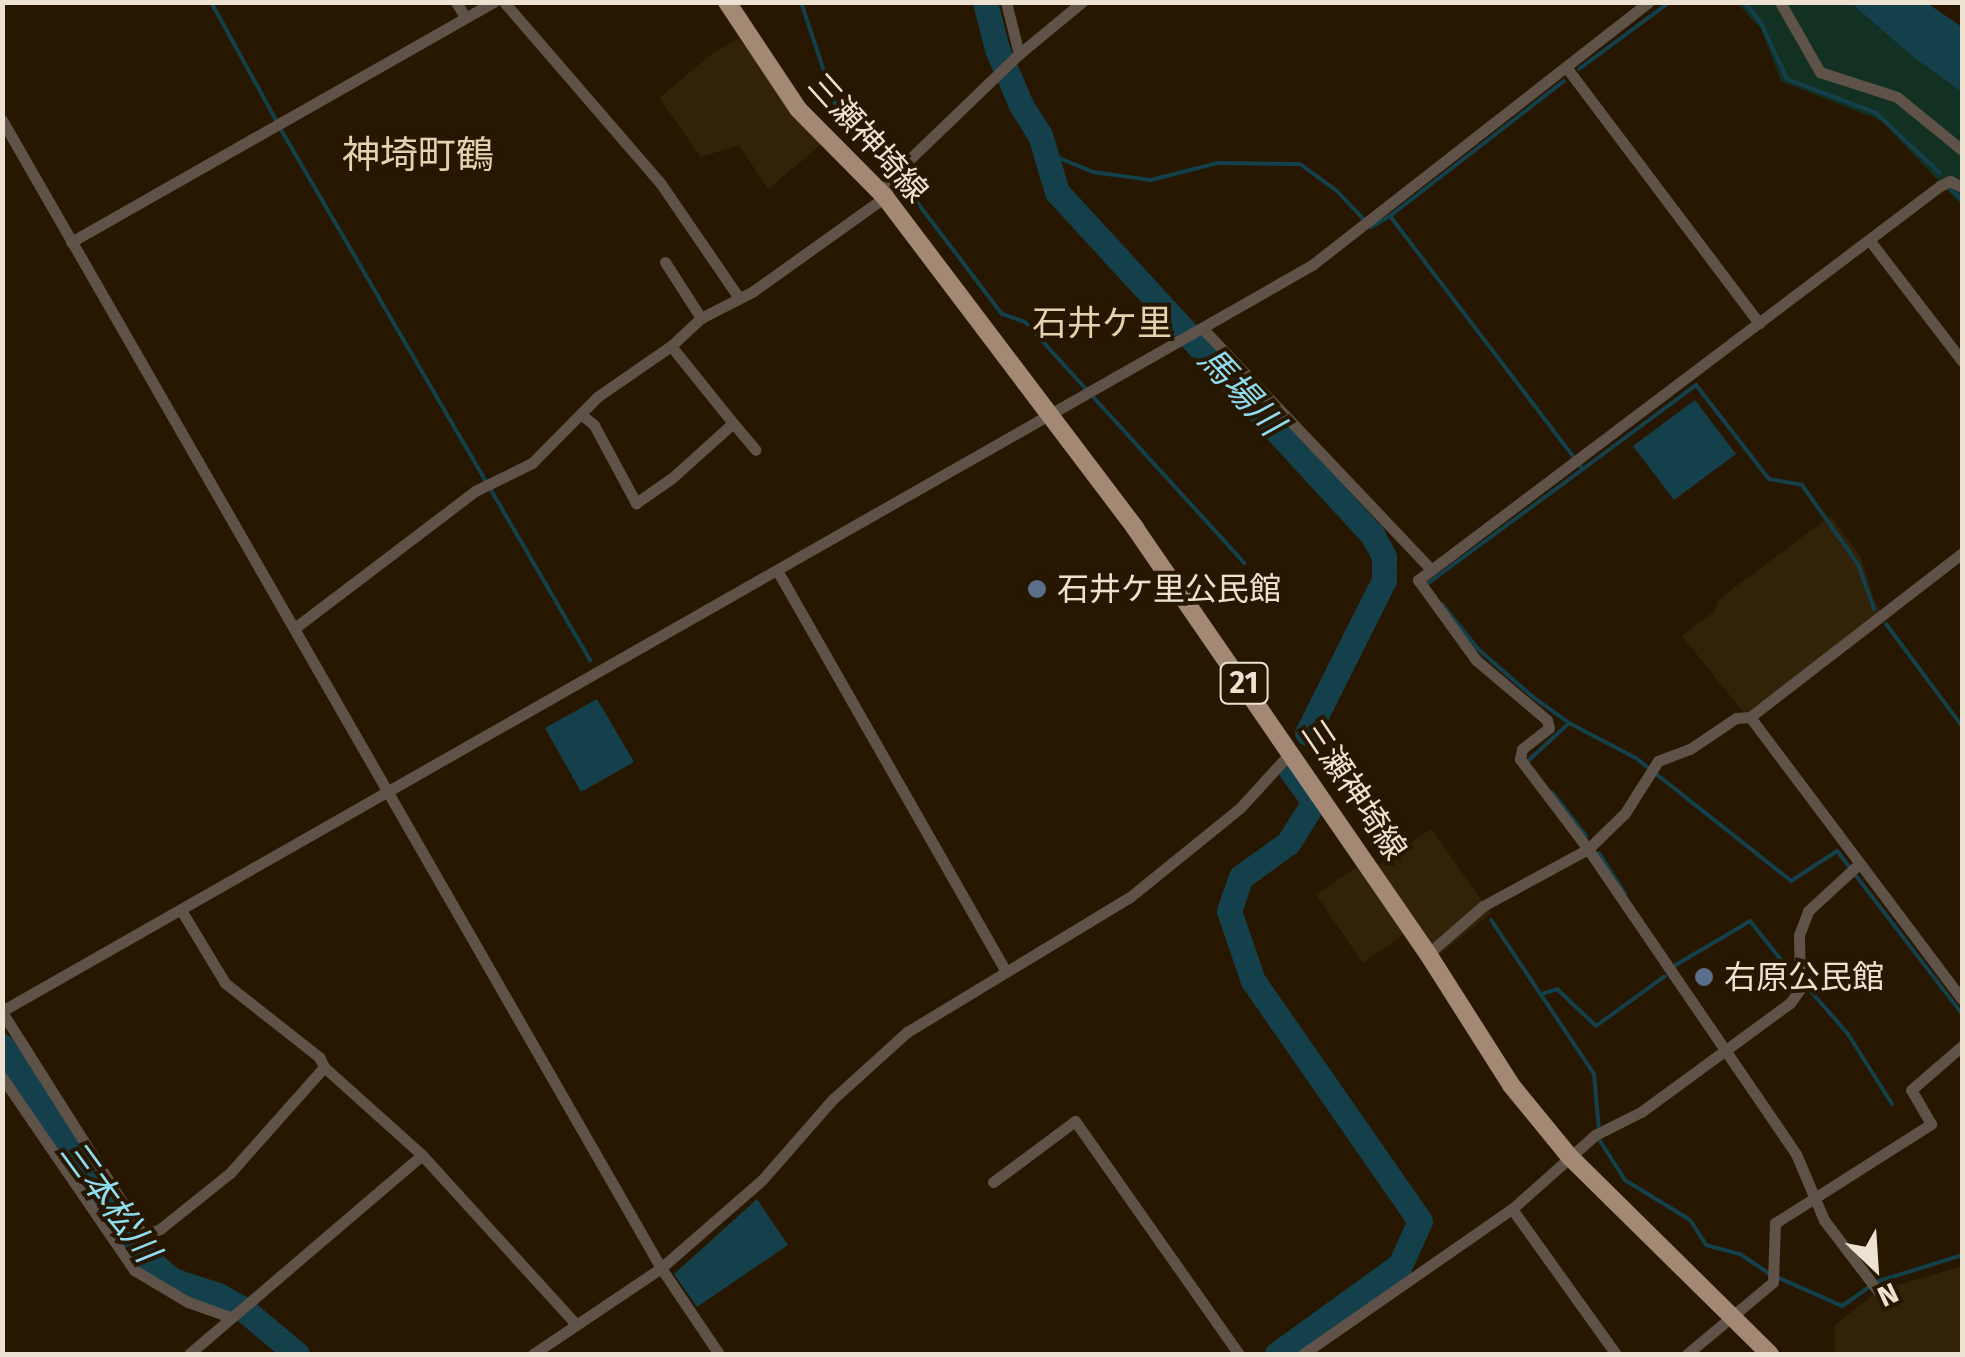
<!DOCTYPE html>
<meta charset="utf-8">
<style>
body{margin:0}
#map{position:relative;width:1965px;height:1357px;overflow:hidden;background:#271700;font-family:"Fira Sans","Noto Sans JP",sans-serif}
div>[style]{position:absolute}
.built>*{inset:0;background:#322207}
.green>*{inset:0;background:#133123}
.water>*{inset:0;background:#13404b}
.stream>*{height:4px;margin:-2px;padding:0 2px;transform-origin:2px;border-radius:2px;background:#13404b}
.river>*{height:25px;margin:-12.5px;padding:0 12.5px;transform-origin:12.5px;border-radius:12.5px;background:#13404b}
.minor>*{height:11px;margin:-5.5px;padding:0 5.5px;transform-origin:5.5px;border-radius:5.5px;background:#5f5248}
.primary>*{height:18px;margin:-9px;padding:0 9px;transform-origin:9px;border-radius:9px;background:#a38974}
.dots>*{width:28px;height:28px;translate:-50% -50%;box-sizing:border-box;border:5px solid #271700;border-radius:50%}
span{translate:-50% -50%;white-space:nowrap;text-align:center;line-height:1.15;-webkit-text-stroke:8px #271700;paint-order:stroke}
.shield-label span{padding:2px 8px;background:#271700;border:2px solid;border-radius:8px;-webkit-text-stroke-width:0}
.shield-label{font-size:30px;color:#ede2d2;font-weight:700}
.street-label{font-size:32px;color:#ede2d2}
.poi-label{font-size:32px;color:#ede2d2}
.left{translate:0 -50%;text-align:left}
.neighbourhood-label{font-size:35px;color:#e6d1b0}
.water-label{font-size:35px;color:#8fdcf1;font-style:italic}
.quarter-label{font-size:38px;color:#e6d1b0}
.frame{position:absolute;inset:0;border:5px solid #ede2d2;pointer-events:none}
.north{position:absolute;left:1825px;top:1217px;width:100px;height:100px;-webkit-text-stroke:8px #271700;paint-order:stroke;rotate:155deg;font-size:28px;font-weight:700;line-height:40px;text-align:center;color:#ede2d2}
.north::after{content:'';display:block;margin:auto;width:35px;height:45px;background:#ede2d2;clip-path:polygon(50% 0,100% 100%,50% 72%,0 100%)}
</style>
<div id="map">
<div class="built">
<div style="clip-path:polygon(739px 38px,794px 114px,823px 143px,768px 189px,739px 145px,701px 157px,659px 98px,713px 53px)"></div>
<div style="clip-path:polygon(1830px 516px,1861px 557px,1874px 600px,1887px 620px,1751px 722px,1682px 636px,1715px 611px,1719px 599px)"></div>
<div style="clip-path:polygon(1431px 829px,1491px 913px,1425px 966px,1403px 935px,1363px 963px,1316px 895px,1358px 866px,1364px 875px)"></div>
<div style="clip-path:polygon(1962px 1266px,1962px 1354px,1835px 1354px,1835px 1325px,1878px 1291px)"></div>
</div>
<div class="green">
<div style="clip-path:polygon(1737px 3px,1851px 3px,1913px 57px,1962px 92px,1962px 206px,1882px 121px,1781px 81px,1761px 29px)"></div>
</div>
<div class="water">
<div style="clip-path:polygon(1851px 3px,1927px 3px,1962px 27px,1962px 92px,1913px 57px)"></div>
<div style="clip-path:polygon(1695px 400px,1736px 454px,1674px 500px,1633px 446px)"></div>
<div style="clip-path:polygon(597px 699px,634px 762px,581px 792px,545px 728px)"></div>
<div style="clip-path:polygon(757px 1199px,788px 1245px,697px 1307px,674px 1274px)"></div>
</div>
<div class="stream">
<div style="left:211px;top:2px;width:135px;rotate:61.2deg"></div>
<div style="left:801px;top:2px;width:114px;rotate:71.6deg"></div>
<div style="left:837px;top:110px;width:69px;rotate:46.2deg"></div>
<div style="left:885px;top:160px;width:193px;rotate:52.8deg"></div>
<div style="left:1002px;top:314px;width:24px;rotate:19deg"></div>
<div style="left:1025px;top:322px;width:326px;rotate:47.7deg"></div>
<div style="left:1744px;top:2px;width:27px;rotate:51deg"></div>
<div style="left:1761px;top:23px;width:62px;rotate:65.1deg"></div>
<div style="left:1787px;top:79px;width:95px;rotate:20.9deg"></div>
<div style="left:1876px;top:113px;width:88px;rotate:43.2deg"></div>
<div style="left:1579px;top:69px;width:113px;rotate:-36.4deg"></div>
<div style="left:280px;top:128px;width:616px;rotate:59.77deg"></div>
<div style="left:1040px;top:135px;width:25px;rotate:56deg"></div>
<div style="left:1054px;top:156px;width:42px;rotate:22.3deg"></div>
<div style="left:1093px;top:172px;width:59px;rotate:7.9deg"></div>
<div style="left:1151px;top:180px;width:68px;rotate:-14.4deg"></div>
<div style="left:1217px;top:163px;width:83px;rotate:0.7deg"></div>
<div style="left:1300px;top:164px;width:46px;rotate:36.1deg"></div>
<div style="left:1337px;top:191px;width:50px;rotate:46.6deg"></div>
<div style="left:1371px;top:227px;width:22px;rotate:-30deg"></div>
<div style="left:1390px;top:216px;width:318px;rotate:52.7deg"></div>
<div style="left:1583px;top:469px;width:141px;rotate:-36.6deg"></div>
<div style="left:1696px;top:385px;width:119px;rotate:52.2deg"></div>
<div style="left:1769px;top:479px;width:34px;rotate:10deg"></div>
<div style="left:1802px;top:485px;width:97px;rotate:54.7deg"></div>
<div style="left:1858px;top:564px;width:48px;rotate:70.4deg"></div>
<div style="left:1951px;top:190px;width:15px;rotate:42deg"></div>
<div style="left:1390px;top:216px;width:220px;rotate:-37.8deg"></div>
<div style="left:1427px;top:584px;width:194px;rotate:-36.4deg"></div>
<div style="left:1442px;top:604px;width:58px;rotate:51.3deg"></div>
<div style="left:1478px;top:649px;width:73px;rotate:41.1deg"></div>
<div style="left:1533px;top:697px;width:44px;rotate:35.8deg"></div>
<div style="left:1569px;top:723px;width:76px;rotate:27.6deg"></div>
<div style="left:1636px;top:758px;width:198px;rotate:38.4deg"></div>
<div style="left:1791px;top:881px;width:55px;rotate:-33.1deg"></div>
<div style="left:1837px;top:851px;width:205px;rotate:52.5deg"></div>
<div style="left:1886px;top:624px;width:127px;rotate:53.3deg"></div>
<div style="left:1528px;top:761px;width:54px;rotate:-42.8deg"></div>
<div style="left:1552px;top:792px;width:56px;rotate:52.3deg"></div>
<div style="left:1599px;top:853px;width:49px;rotate:57.6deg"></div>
<div style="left:1491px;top:920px;width:185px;rotate:56.2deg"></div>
<div style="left:1594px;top:1074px;width:67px;rotate:84.9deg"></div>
<div style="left:1600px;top:1141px;width:46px;rotate:57.3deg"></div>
<div style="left:1625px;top:1180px;width:76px;rotate:31.6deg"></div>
<div style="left:1690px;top:1220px;width:30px;rotate:57deg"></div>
<div style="left:1706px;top:1245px;width:35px;rotate:15deg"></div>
<div style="left:1740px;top:1254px;width:34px;rotate:34deg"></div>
<div style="left:1768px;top:1273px;width:81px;rotate:24deg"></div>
<div style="left:1842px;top:1306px;width:33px;rotate:-35deg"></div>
<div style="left:1674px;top:966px;width:88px;rotate:-30.6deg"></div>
<div style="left:1750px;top:921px;width:64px;rotate:51.3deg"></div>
<div style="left:1807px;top:987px;width:62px;rotate:48.9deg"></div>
<div style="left:1848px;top:1034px;width:83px;rotate:57.8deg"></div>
<div style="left:1542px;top:994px;width:16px;rotate:-18deg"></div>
<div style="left:1557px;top:989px;width:54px;rotate:43.5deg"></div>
<div style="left:1596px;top:1026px;width:85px;rotate:-35.9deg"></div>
<div style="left:1876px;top:1282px;width:90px;rotate:-17.4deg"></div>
</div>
<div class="river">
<div style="left:985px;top:2px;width:49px;rotate:75.7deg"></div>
<div style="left:997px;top:49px;width:61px;rotate:66.8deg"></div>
<div style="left:1021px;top:105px;width:36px;rotate:58deg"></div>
<div style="left:1040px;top:135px;width:59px;rotate:73.4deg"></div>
<div style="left:1057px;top:192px;width:465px;rotate:47.4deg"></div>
<div style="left:1372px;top:534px;width:26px;rotate:62deg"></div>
<div style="left:1384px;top:557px;width:23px;rotate:90deg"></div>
<div style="left:1384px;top:580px;width:171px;rotate:116.7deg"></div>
<div style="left:2px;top:1046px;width:256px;rotate:55.8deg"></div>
<div style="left:146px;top:1258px;width:34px;rotate:40deg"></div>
<div style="left:172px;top:1280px;width:48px;rotate:18.1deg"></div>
<div style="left:218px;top:1295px;width:29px;rotate:29deg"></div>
<div style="left:243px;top:1309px;width:70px;rotate:39.8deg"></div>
<div style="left:1277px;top:1354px;width:152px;rotate:-35.9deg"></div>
<div style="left:1400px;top:1265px;width:48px;rotate:-65.6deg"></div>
<div style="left:1420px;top:1221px;width:292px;rotate:-124.8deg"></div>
<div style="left:1253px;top:981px;width:74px;rotate:-108.9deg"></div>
<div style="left:1229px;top:911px;width:36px;rotate:-71deg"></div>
<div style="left:1241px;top:877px;width:58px;rotate:-35.9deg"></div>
<div style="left:1288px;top:843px;width:49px;rotate:-57.6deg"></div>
<div style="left:1314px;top:802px;width:41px;rotate:-126deg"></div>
</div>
<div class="minor">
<div style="left:456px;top:2px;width:17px;rotate:59deg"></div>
<div style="left:504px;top:2px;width:240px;rotate:49.2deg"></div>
<div style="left:661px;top:184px;width:138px;rotate:55.6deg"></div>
<div style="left:1006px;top:2px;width:54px;rotate:76deg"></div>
<div style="left:1780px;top:2px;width:81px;rotate:60.3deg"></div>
<div style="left:1820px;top:72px;width:81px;rotate:18deg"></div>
<div style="left:1897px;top:97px;width:84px;rotate:39.2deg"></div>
<div style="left:1566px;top:67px;width:321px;rotate:53deg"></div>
<div style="left:2px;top:120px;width:1324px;rotate:60.14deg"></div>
<div style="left:661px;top:1268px;width:104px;rotate:56deg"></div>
<div style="left:1870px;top:241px;width:151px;rotate:52.5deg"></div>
<div style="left:71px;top:242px;width:486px;rotate:-29.6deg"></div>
<div style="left:665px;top:262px;width:67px;rotate:57.3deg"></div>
<div style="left:1204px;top:330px;width:328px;rotate:46.5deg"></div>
<div style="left:671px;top:346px;width:99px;rotate:51.2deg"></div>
<div style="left:583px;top:416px;width:14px;rotate:39deg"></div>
<div style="left:594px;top:425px;width:89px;rotate:61.7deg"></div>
<div style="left:636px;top:503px;width:44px;rotate:-34.8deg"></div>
<div style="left:672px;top:478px;width:82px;rotate:-42deg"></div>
<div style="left:733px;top:423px;width:35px;rotate:50deg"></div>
<div style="left:778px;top:572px;width:460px;rotate:60.3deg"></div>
<div style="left:296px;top:627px;width:225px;rotate:-37.2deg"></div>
<div style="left:475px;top:491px;width:64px;rotate:-26.2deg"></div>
<div style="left:532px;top:463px;width:93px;rotate:-45.4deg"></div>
<div style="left:597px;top:397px;width:90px;rotate:-34.6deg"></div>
<div style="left:671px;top:346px;width:41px;rotate:-43deg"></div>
<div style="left:701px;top:318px;width:57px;rotate:-27deg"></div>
<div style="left:752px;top:292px;width:163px;rotate:-35.5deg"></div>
<div style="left:885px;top:197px;width:18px;rotate:-77deg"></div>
<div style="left:889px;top:179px;width:180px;rotate:-43.9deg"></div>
<div style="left:1019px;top:54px;width:82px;rotate:-39.5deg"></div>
<div style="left:1750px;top:717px;width:353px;rotate:53.1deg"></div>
<div style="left:181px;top:910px;width:85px;rotate:58.9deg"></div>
<div style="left:225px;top:983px;width:120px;rotate:38.2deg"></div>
<div style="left:319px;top:1057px;width:11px;rotate:63deg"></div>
<div style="left:324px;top:1067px;width:132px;rotate:41.9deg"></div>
<div style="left:422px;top:1155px;width:229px;rotate:47.7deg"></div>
<div style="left:1428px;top:954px;width:73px;rotate:-41.1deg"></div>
<div style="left:1483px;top:906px;width:119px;rotate:-28.5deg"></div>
<div style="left:1588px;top:849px;width:52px;rotate:-44.2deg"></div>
<div style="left:1625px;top:813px;width:62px;rotate:-57.6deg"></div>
<div style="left:1658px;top:761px;width:34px;rotate:-21deg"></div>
<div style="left:1690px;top:749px;width:55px;rotate:-34deg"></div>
<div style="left:1736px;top:718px;width:14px;rotate:-4deg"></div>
<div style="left:1750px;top:717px;width:268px;rotate:-37.7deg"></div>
<div style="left:2px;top:1011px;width:1508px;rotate:-29.66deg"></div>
<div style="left:1312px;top:265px;width:427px;rotate:-38deg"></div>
<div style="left:2px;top:1012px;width:264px;rotate:57.7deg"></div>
<div style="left:143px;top:1235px;width:18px;rotate:-19deg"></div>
<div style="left:160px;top:1229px;width:90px;rotate:-38.7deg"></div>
<div style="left:230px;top:1173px;width:142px;rotate:-48.4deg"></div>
<div style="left:2px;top:1077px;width:234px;rotate:55.6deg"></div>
<div style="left:134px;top:1270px;width:63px;rotate:30.7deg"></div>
<div style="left:188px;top:1302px;width:45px;rotate:19.7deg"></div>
<div style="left:993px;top:1182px;width:102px;rotate:-36.6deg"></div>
<div style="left:1075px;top:1121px;width:285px;rotate:54.9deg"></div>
<div style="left:1512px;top:1209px;width:178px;rotate:54.4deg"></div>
<div style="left:1878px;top:1291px;width:89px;rotate:-127.3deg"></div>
<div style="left:1824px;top:1220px;width:72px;rotate:-113deg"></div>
<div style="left:1796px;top:1154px;width:369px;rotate:-124.3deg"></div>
<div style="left:1588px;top:849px;width:113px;rotate:-127.1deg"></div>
<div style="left:1520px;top:759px;width:10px;rotate:-79deg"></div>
<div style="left:1522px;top:749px;width:34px;rotate:-38deg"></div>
<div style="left:1549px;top:728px;width:8px;rotate:-104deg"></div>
<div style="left:1547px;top:720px;width:93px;rotate:-139.8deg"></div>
<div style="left:1476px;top:660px;width:99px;rotate:-125.9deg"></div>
<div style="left:1418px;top:580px;width:654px;rotate:-37.05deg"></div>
<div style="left:1940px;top:186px;width:11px;rotate:-27deg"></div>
<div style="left:1950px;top:181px;width:13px;rotate:27deg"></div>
<div style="left:189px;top:1354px;width:306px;rotate:-40.5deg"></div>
<div style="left:533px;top:1354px;width:154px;rotate:-33.9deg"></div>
<div style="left:661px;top:1268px;width:134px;rotate:-41.1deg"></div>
<div style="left:762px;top:1180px;width:108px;rotate:-48.8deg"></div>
<div style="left:833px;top:1099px;width:100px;rotate:-42.2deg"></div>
<div style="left:907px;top:1032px;width:261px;rotate:-31.2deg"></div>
<div style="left:1130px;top:897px;width:141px;rotate:-39deg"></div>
<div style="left:1240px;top:808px;width:77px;rotate:-47.6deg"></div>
<div style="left:1303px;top:1354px;width:254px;rotate:-34.8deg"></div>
<div style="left:1512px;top:1209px;width:111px;rotate:-41.7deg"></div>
<div style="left:1595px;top:1135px;width:51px;rotate:-26.6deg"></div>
<div style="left:1641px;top:1112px;width:185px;rotate:-36.2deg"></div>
<div style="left:1790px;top:1003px;width:17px;rotate:-54deg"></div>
<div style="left:1800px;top:989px;width:54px;rotate:-91.1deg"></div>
<div style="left:1799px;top:935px;width:26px;rotate:-69deg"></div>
<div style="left:1808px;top:911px;width:69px;rotate:-42.7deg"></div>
<div style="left:1687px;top:1354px;width:112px;rotate:-39.9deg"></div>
<div style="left:1773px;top:1282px;width:59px;rotate:-88.1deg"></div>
<div style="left:1775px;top:1223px;width:185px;rotate:-32.4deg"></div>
<div style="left:1931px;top:1124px;width:39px;rotate:-120deg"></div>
<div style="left:1911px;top:1090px;width:67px;rotate:-40.8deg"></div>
</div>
<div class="primary">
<div style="left:727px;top:2px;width:128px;rotate:56.4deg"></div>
<div style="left:798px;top:109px;width:124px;rotate:45.3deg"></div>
<div style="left:885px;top:197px;width:415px;rotate:52.9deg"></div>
<div style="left:1135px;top:528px;width:517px;rotate:55.48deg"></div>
<div style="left:1428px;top:954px;width:155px;rotate:57.6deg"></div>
<div style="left:1511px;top:1085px;width:93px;rotate:50.7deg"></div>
<div style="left:1570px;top:1157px;width:281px;rotate:44.6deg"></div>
</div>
<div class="dots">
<div style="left:1037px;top:589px;background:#5c6f8a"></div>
<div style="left:1704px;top:977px;background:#5c6f8a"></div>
</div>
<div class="shield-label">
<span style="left:1244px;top:683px">21</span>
</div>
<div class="street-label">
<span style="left:868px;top:138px;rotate:48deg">三瀬神埼線</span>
<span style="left:1354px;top:790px;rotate:56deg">三瀬神埼線</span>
</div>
<div class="poi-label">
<span class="left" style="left:1057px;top:589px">石井ケ里公民館</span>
<span class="left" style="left:1724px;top:977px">右原公民館</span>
</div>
<div class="neighbourhood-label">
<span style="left:1102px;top:323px">石井ケ里</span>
</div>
<div class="water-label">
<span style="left:1241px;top:391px;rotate:47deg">馬場川</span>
<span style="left:110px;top:1201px;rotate:54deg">三本松川</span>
</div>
<div class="quarter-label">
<span style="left:418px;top:156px">神埼町鶴</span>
</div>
<div class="frame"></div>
<div class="north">N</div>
</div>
